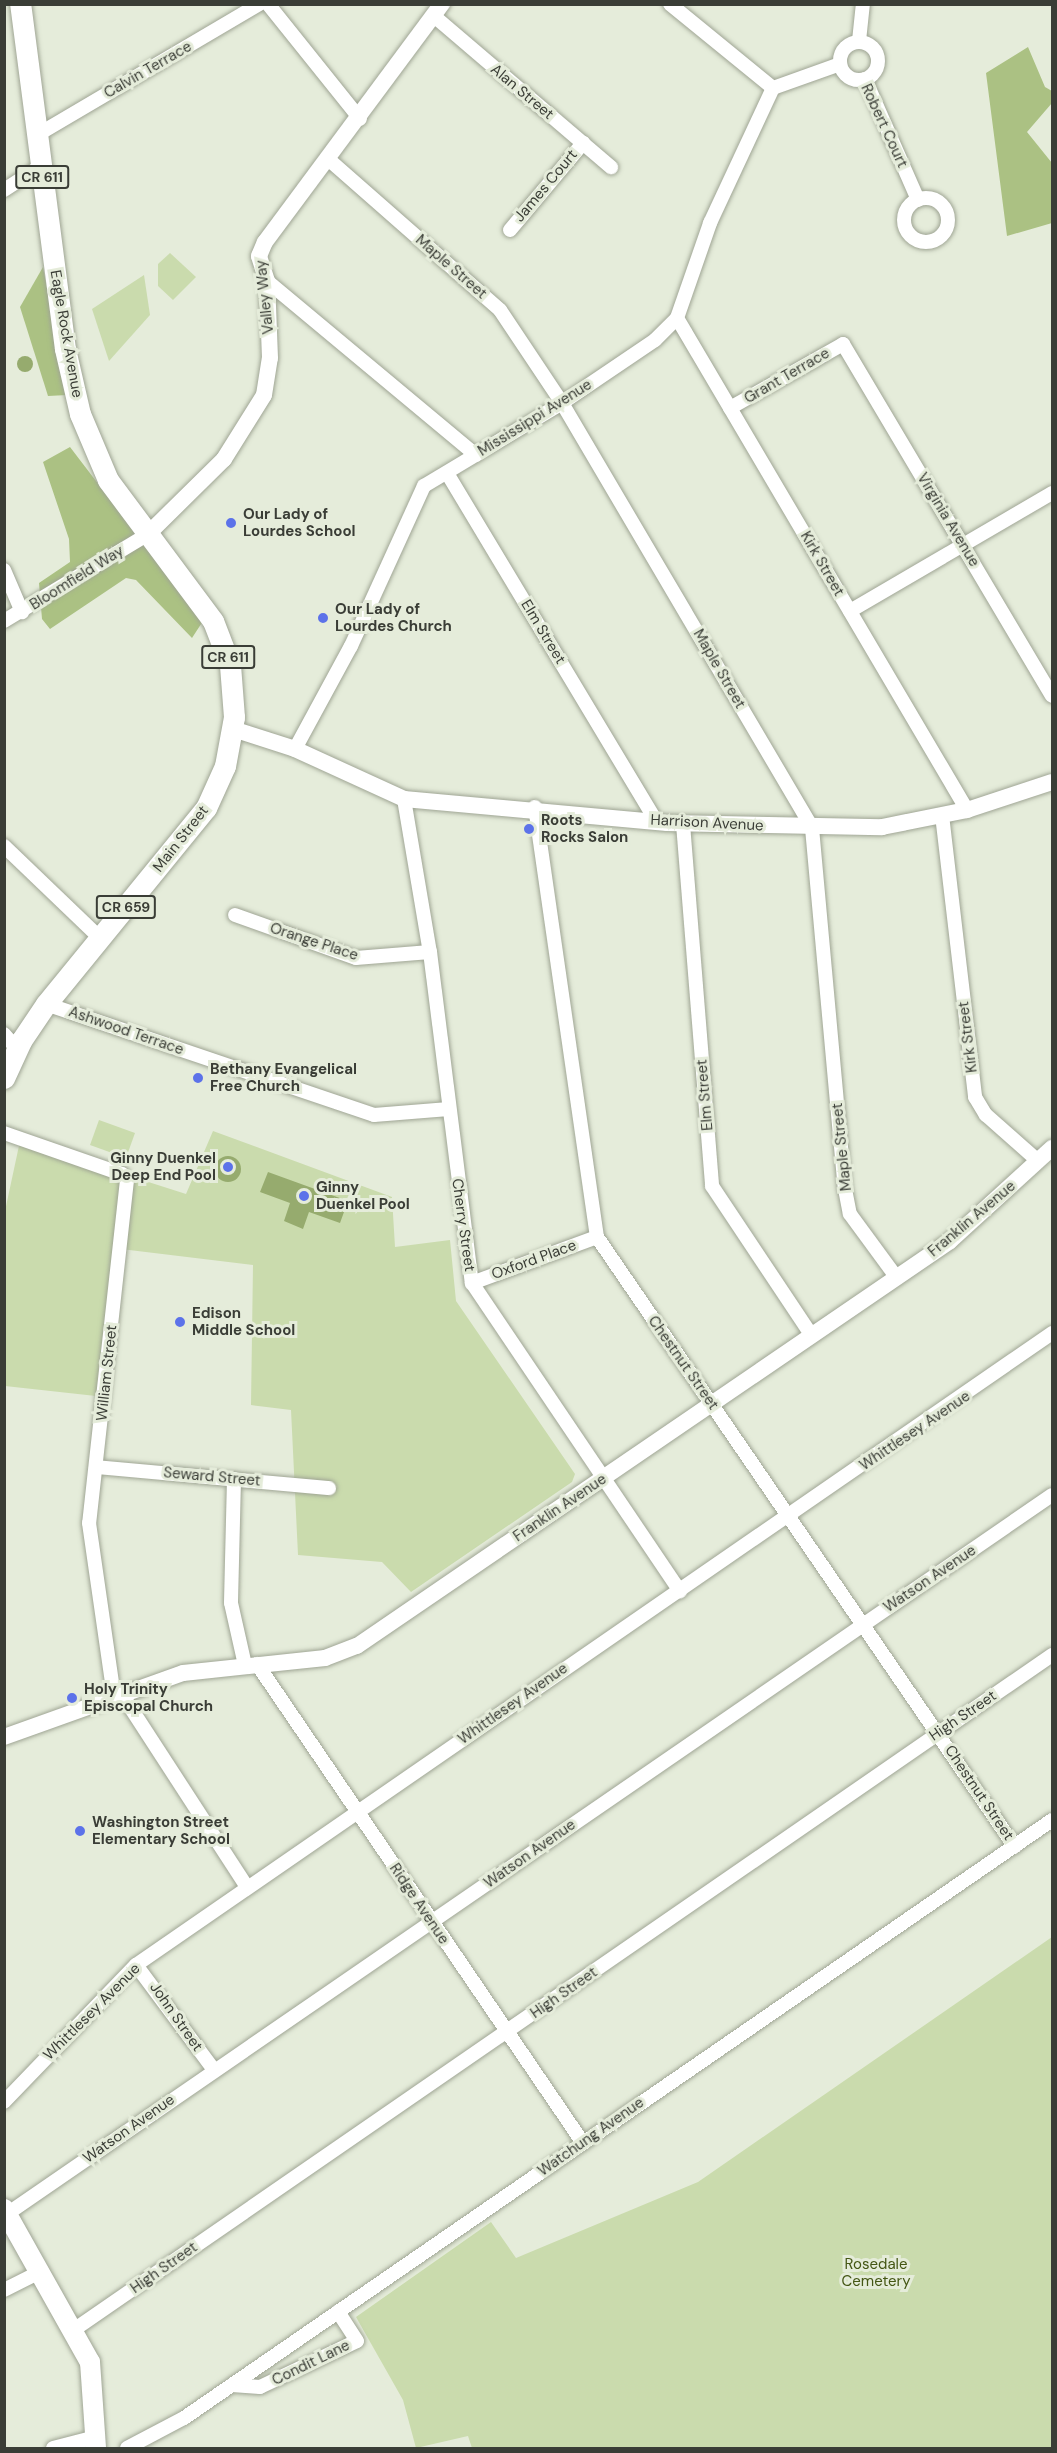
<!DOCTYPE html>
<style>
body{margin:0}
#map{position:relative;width:1057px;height:2453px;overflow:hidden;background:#e5ecda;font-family:"DM Sans",sans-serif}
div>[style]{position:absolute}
.green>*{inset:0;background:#cadbad}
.forest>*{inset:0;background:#abc183}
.water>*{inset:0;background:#96ab6e}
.round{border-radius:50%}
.roads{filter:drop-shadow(0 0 2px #9fa594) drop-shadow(0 0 2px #9fa594)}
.minor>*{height:14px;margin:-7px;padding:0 7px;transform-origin:7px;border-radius:7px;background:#fff}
.minor>.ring{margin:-7px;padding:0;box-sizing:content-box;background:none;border:14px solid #fff;border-radius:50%}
.tertiary>*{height:16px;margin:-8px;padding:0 8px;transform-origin:8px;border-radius:8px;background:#fff}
.secondary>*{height:20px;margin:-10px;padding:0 10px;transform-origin:10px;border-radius:10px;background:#fff}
.primary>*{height:21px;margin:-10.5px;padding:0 10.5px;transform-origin:10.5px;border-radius:10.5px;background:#fff}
.dots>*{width:16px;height:16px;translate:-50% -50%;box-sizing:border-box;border:3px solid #e5ecda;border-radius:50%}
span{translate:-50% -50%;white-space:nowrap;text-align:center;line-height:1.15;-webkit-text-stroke:6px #e5ecda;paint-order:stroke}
.shield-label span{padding:2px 4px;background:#e5ecda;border:2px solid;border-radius:4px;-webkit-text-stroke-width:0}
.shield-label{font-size:14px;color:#3a3d36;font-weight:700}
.street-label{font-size:15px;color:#3a3d36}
.poi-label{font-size:15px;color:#3a3d36;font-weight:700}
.left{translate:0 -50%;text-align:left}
.right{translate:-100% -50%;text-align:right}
.park-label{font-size:15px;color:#455715}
.frame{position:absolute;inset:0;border:6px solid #3a3d36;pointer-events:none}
</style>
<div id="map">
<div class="green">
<div style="clip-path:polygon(170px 253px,196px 277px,173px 300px,158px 286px,158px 264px)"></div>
<div style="clip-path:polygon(144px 275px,150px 315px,109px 361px,92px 309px)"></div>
<div style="clip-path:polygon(99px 1120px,135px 1133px,126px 1158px,90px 1145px)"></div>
<div style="clip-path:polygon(213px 1131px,392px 1197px,395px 1247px,450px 1240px,456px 1301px,575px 1474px,572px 1482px,411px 1592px,382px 1562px,298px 1555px,291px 1410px,251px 1405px,253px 1265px,121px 1249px,105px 1397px,5px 1386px,5px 1211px,20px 1141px,186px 1194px)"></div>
<div style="clip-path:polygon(1052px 1937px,1052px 2448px,472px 2448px,468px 2436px,416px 2448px,403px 2400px,356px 2317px,491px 2222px,516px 2258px,698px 2182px)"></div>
</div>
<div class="forest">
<div style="clip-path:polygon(1028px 47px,1045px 87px,1052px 91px,1052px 103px,1027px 132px,1052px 163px,1052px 223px,1007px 236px,986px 73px)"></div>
<div style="clip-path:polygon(43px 267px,67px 395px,48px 396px,20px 307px)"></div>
<div style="clip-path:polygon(70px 447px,203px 621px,192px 638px,136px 580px,126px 578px,50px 629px,42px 619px,39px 583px,70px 562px,69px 539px,43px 462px)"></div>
</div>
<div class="water">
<div class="round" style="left:17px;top:356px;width:16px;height:16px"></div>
<div class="round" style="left:215px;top:1156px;width:26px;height:26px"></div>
<div style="clip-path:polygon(268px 1172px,348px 1201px,340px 1223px,309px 1212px,303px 1229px,284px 1221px,290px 1203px,260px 1192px)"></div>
</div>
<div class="roads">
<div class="minor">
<div style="left:268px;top:4px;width:147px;rotate:51.3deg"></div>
<div style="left:670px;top:4px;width:133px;rotate:39.2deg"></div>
<div style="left:434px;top:16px;width:233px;rotate:40.5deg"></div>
<div style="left:859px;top:41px;width:37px;rotate:-84deg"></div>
<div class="ring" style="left:840px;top:42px;width:24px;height:24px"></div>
<div style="left:865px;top:79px;width:132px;rotate:66.3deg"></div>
<div style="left:773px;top:88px;width:71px;rotate:-19.7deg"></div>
<div style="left:37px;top:135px;width:258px;rotate:-30.5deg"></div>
<div style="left:327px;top:158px;width:230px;rotate:41.3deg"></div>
<div style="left:500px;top:310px;width:112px;rotate:56.3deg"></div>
<div style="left:562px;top:403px;width:493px;rotate:59.5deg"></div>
<div style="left:812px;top:828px;width:363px;rotate:84.8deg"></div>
<div style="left:845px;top:1189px;width:25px;rotate:79deg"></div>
<div style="left:850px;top:1214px;width:79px;rotate:53.7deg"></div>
<div style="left:4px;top:190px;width:44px;rotate:-33deg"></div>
<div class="ring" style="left:904px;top:198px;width:30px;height:30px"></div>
<div style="left:510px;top:230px;width:114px;rotate:-50deg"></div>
<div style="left:267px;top:281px;width:272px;rotate:39.8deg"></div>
<div style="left:677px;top:318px;width:571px;rotate:59.48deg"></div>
<div style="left:730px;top:408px;width:130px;rotate:-29.5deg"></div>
<div style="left:843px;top:344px;width:409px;rotate:59.3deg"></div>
<div style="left:447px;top:473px;width:407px;rotate:59deg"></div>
<div style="left:4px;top:570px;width:46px;rotate:66.8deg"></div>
<div style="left:850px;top:611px;width:234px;rotate:-30.3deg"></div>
<div style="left:4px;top:621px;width:168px;rotate:-31.1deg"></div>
<div style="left:295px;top:749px;width:117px;rotate:-61.5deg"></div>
<div style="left:351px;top:646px;width:176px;rotate:-65.5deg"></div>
<div style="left:424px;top:486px;width:161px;rotate:-31deg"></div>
<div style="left:562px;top:403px;width:112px;rotate:-34.1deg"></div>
<div style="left:655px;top:340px;width:31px;rotate:-45deg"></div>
<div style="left:677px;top:318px;width:101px;rotate:-70.8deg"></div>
<div style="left:710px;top:223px;width:149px;rotate:-65deg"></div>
<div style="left:404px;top:799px;width:155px;rotate:80.4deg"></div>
<div style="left:430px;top:952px;width:334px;rotate:82.8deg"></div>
<div style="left:472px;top:1283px;width:372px;rotate:56deg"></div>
<div style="left:535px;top:807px;width:434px;rotate:81.8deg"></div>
<div style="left:597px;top:1237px;width:739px;rotate:55.58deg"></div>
<div style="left:942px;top:815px;width:284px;rotate:83.3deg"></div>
<div style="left:975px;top:1097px;width:21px;rotate:59deg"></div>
<div style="left:986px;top:1115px;width:69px;rotate:41.5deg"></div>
<div style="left:683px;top:824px;width:363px;rotate:85.4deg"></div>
<div style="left:712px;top:1186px;width:180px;rotate:56.3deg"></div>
<div style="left:4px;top:846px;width:133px;rotate:43.8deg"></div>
<div style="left:235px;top:915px;width:128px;rotate:19.6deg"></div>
<div style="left:356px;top:958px;width:74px;rotate:-4.6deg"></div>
<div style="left:46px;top:1004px;width:346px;rotate:18.7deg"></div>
<div style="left:374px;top:1115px;width:75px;rotate:-4.6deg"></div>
<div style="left:4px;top:1034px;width:20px;rotate:49deg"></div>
<div style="left:4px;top:1133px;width:125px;rotate:19.2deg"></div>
<div style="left:122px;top:1174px;width:8px;rotate:50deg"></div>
<div style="left:127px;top:1180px;width:345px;rotate:96.3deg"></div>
<div style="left:89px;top:1523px;width:175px;rotate:81.8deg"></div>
<div style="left:472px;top:1283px;width:133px;rotate:-20.2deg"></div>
<div style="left:96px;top:1467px;width:234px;rotate:5.2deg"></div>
<div style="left:234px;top:1479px;width:124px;rotate:91.4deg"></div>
<div style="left:231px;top:1603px;width:64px;rotate:77.3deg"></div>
<div style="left:257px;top:1664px;width:579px;rotate:55.76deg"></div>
<div style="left:121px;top:1693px;width:231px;rotate:57deg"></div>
<div style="left:136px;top:1965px;width:131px;rotate:53.4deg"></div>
<div style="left:4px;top:2102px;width:190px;rotate:-46.1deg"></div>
<div style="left:136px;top:1965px;width:1113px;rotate:-34.6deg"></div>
<div style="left:7px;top:2214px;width:1268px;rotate:-34.53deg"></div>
<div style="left:4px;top:2290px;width:40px;rotate:-26.6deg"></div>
<div style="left:75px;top:2329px;width:1187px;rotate:-34.6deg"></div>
<div style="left:232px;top:2385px;width:28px;rotate:4deg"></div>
<div style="left:260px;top:2387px;width:107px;rotate:-25.4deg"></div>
<div style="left:357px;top:2341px;width:35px;rotate:-123deg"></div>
<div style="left:53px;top:2448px;width:44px;rotate:-14.3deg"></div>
<div style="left:127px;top:2448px;width:64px;rotate:-27.8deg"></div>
<div style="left:184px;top:2418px;width:1054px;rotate:-34.56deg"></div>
</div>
<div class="tertiary">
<div style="left:148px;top:534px;width:107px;rotate:-44.6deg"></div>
<div style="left:224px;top:459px;width:75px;rotate:-58deg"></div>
<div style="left:264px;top:395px;width:37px;rotate:-81deg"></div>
<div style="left:270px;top:358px;width:77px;rotate:-92.2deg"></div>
<div style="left:267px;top:281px;width:26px;rotate:-108deg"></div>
<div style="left:259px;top:256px;width:15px;rotate:-67deg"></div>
<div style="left:265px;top:242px;width:297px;rotate:-53.4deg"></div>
<div style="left:233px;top:729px;width:65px;rotate:17.9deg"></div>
<div style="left:295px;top:749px;width:120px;rotate:24.6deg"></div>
<div style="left:404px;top:799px;width:264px;rotate:5.2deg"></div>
<div style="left:667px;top:823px;width:215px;rotate:1.1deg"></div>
<div style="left:882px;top:827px;width:87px;rotate:-11.3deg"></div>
<div style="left:967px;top:810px;width:89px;rotate:-18.2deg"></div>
<div style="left:4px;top:1737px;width:190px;rotate:-19.7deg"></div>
<div style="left:183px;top:1673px;width:143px;rotate:-6deg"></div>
<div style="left:325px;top:1658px;width:34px;rotate:-21deg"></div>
<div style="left:357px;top:1646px;width:718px;rotate:-34.33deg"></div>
<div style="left:950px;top:1241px;width:138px;rotate:-42.4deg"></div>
</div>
<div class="secondary">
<div style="left:4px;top:2209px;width:176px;rotate:60.7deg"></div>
<div style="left:90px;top:2362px;width:86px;rotate:86deg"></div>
</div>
<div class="primary">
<div style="left:4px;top:1078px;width:41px;rotate:-65.3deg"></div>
<div style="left:21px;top:1041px;width:45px;rotate:-56deg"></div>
<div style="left:46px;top:1004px;width:253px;rotate:-50.8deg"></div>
<div style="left:206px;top:808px;width:46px;rotate:-65.7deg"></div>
<div style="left:225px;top:766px;width:50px;rotate:-79.6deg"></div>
<div style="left:234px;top:717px;width:52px;rotate:-94.4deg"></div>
<div style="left:230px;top:665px;width:47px;rotate:-111.1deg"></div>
<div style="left:213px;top:621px;width:176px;rotate:-126.7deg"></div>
<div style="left:108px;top:480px;width:72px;rotate:-113deg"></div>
<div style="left:80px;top:414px;width:67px;rotate:-103deg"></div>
<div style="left:65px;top:349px;width:348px;rotate:-97.4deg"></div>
</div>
</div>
<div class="dots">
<div style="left:231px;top:523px;background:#5c72e9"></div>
<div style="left:323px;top:618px;background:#5c72e9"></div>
<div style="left:529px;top:829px;background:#5c72e9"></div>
<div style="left:198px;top:1078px;background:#5c72e9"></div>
<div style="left:228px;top:1167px;background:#5c72e9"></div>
<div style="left:304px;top:1196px;background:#5c72e9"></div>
<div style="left:180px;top:1322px;background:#5c72e9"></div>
<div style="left:72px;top:1698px;background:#5c72e9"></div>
<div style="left:80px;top:1831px;background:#5c72e9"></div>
</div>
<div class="shield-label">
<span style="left:42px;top:177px">CR 611</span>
<span style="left:228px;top:657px">CR 611</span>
<span style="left:126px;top:907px">CR 659</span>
</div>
<div class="street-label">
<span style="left:148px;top:70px;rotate:-30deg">Calvin Terrace</span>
<span style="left:522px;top:92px;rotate:40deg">Alan Street</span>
<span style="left:884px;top:126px;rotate:65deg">Robert Court</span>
<span style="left:546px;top:186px;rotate:-50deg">James Court</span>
<span style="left:451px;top:267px;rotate:41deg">Maple Street</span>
<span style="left:265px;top:297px;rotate:-96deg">Valley Way</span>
<span style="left:66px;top:334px;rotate:80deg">Eagle Rock Avenue</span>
<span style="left:787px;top:376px;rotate:-30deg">Grant Terrace</span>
<span style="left:535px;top:418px;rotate:-32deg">Mississippi Avenue</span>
<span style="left:948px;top:520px;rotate:59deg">Virginia Avenue</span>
<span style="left:822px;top:564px;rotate:60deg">Kirk Street</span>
<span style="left:77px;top:578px;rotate:-32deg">Bloomfield Way</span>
<span style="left:543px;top:632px;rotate:59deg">Elm Street</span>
<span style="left:719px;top:669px;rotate:60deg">Maple Street</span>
<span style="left:707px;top:823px;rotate:3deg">Harrison Avenue</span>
<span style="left:181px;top:839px;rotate:-52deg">Main Street</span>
<span style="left:314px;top:942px;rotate:18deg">Orange Place</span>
<span style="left:126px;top:1031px;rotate:19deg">Ashwood Terrace</span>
<span style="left:968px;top:1037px;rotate:-97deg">Kirk Street</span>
<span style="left:705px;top:1095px;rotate:-95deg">Elm Street</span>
<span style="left:842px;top:1147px;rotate:-96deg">Maple Street</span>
<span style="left:972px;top:1219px;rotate:-40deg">Franklin Avenue</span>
<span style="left:463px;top:1225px;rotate:82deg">Cherry Street</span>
<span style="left:534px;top:1260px;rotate:-20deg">Oxford Place</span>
<span style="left:683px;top:1363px;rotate:55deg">Chestnut Street</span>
<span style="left:107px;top:1373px;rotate:-84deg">William Street</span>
<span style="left:915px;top:1431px;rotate:-34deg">Whittlesey Avenue</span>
<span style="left:212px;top:1477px;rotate:5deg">Seward Street</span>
<span style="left:560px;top:1508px;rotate:-34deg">Franklin Avenue</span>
<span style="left:930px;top:1579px;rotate:-34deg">Watson Avenue</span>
<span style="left:513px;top:1704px;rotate:-35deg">Whittlesey Avenue</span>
<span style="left:963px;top:1716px;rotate:-34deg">High Street</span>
<span style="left:979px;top:1793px;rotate:56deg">Chestnut Street</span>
<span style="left:530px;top:1854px;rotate:-35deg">Watson Avenue</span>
<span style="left:419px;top:1904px;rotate:56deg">Ridge Avenue</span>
<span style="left:564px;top:1993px;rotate:-35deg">High Street</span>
<span style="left:92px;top:2012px;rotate:-45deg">Whittlesey Avenue</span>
<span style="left:176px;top:2017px;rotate:55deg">John Street</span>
<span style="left:129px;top:2129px;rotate:-35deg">Watson Avenue</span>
<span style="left:591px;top:2137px;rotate:-35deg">Watchung Avenue</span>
<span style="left:164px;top:2268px;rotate:-35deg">High Street</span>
<span style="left:311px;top:2363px;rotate:-26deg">Condit Lane</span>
</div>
<div class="poi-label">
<span class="left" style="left:243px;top:523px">Our Lady of<br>Lourdes School</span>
<span class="left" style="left:335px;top:618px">Our Lady of<br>Lourdes Church</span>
<span class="left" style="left:541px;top:829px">Roots<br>Rocks Salon</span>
<span class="left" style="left:210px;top:1078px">Bethany Evangelical<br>Free Church</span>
<span class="right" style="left:216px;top:1167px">Ginny Duenkel<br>Deep End Pool</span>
<span class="left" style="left:316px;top:1196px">Ginny<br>Duenkel Pool</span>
<span class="left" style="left:192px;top:1322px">Edison<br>Middle School</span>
<span class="left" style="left:84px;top:1698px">Holy Trinity<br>Episcopal Church</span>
<span class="left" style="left:92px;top:1831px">Washington Street<br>Elementary School</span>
</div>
<div class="park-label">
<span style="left:876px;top:2273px">Rosedale<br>Cemetery</span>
</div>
<div class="frame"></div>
</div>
